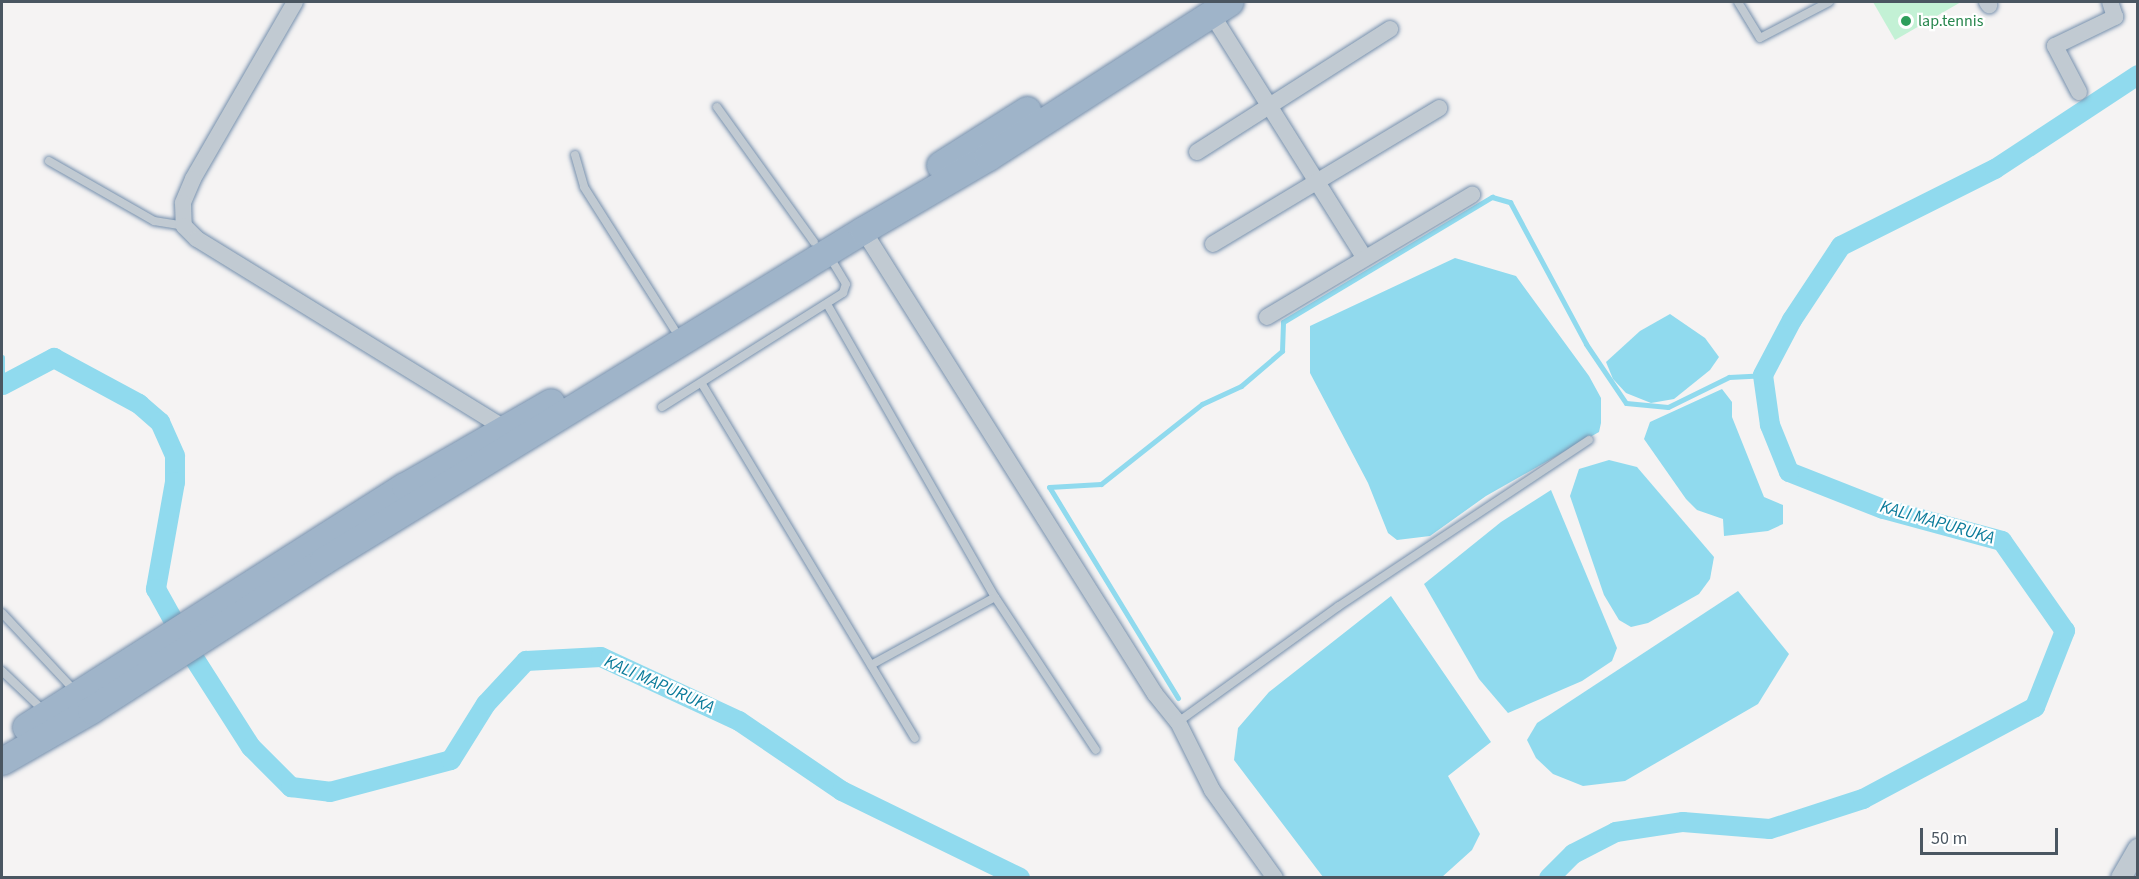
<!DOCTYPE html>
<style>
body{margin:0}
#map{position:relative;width:2139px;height:879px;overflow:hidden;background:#f5f3f3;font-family:"Source Sans 3",sans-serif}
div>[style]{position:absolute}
.green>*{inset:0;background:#c3f1d5}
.water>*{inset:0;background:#90daee}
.stream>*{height:5px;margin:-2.5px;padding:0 2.5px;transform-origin:2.5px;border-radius:2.5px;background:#90daee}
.canal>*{height:20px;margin:-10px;padding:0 10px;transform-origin:10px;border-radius:10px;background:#90daee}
.roads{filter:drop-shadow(0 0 2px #7690ad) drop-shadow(0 0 2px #7690ad)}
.service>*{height:8px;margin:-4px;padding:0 4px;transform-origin:4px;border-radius:4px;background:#c1cad2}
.minor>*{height:16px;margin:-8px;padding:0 8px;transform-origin:8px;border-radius:8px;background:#c1cad2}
.tertiary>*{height:20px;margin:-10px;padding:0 10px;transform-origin:10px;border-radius:10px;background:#c1cad2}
.trunk>*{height:27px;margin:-13.5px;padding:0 13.5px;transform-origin:13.5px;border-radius:13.5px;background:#9fb4c9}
.dots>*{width:16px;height:16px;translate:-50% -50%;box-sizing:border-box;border:3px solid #fff;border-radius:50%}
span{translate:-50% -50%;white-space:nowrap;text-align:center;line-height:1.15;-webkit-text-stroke:4.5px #fff;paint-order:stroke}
.leisure-label{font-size:16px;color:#27864d}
.left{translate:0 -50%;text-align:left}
.water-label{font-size:18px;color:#0c7c9b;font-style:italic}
.frame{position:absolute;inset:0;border:3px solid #4a5661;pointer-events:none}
.scale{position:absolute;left:1920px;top:828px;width:138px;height:27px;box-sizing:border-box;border:3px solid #4a5661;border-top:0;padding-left:8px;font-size:18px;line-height:21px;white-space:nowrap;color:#4a5661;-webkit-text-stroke:4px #fff;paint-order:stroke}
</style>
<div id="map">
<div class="green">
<div style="clip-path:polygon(1873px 2px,1961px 2px,1895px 40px)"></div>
</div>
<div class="water">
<div style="clip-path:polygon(1455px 258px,1516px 276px,1589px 376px,1601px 398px,1601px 423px,1599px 432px,1486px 496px,1430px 536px,1397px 540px,1388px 533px,1368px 483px,1310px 373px,1310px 326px)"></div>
<div style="clip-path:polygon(1670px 314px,1705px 338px,1719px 357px,1710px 370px,1674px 399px,1651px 403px,1626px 393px,1613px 379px,1606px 362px,1640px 331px)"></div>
<div style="clip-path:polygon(1722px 389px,1732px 402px,1732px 417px,1764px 497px,1783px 505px,1783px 524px,1768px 531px,1724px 536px,1723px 519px,1697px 510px,1686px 499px,1644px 439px,1650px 422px)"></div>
<div style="clip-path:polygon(1609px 460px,1637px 467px,1714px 557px,1710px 579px,1699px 594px,1648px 623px,1631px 627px,1619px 620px,1604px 595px,1570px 496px,1579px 469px)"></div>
<div style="clip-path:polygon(1551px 490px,1617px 648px,1612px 661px,1582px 681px,1508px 713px,1479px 679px,1424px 584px,1501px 522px)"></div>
<div style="clip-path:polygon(1738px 591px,1789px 654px,1758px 704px,1625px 781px,1583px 786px,1553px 774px,1536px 758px,1527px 740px,1537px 723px)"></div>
<div style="clip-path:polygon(1391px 596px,1491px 742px,1448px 776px,1480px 834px,1472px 850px,1442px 877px,1323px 877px,1234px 760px,1238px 728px,1269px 692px)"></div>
</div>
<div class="stream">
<div style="left:2px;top:357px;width:30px;rotate:90deg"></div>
<div style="left:1178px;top:698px;width:247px;rotate:-121.4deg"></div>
<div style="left:1049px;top:487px;width:52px;rotate:-3.3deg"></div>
<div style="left:1101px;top:484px;width:129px;rotate:-38.4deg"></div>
<div style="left:1202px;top:404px;width:43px;rotate:-24.8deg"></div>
<div style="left:1241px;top:386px;width:54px;rotate:-40.5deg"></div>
<div style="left:1282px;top:351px;width:29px;rotate:-88deg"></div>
<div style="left:1283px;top:322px;width:244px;rotate:-30.9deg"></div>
<div style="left:1492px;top:197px;width:19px;rotate:16deg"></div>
<div style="left:1510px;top:202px;width:161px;rotate:61.8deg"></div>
<div style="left:1586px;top:344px;width:71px;rotate:55.9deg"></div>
<div style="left:1626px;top:403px;width:42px;rotate:5.4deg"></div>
<div style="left:1668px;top:407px;width:68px;rotate:-26.2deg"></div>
<div style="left:1729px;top:377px;width:34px;rotate:-3deg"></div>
</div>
<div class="canal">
<div style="left:3px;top:385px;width:58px;rotate:-27.9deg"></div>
<div style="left:54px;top:358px;width:97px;rotate:28.4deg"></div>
<div style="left:139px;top:404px;width:28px;rotate:41deg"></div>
<div style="left:160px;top:422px;width:37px;rotate:66deg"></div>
<div style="left:175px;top:456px;width:26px;rotate:90deg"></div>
<div style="left:175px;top:482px;width:109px;rotate:100.1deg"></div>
<div style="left:156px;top:589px;width:35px;rotate:61deg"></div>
<div style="left:194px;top:658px;width:106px;rotate:57.4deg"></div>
<div style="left:251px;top:747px;width:57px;rotate:45deg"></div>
<div style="left:291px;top:787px;width:39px;rotate:7deg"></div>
<div style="left:330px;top:792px;width:125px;rotate:-14.8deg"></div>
<div style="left:451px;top:760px;width:66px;rotate:-58deg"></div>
<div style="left:486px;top:704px;width:59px;rotate:-47.1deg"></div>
<div style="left:526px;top:661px;width:75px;rotate:-3.1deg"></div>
<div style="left:601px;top:657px;width:152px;rotate:24.9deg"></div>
<div style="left:739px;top:721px;width:125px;rotate:34.2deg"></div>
<div style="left:842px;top:791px;width:198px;rotate:26deg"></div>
<div style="left:1549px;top:878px;width:34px;rotate:-45deg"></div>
<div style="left:1573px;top:854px;width:48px;rotate:-27.1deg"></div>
<div style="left:1616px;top:832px;width:68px;rotate:-8.5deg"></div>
<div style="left:1683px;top:822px;width:87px;rotate:4.6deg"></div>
<div style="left:1770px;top:829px;width:98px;rotate:-17.9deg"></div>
<div style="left:1863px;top:799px;width:195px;rotate:-28.1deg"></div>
<div style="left:2035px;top:707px;width:82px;rotate:-68.5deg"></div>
<div style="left:2065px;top:631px;width:110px;rotate:-125deg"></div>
<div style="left:2002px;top:541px;width:123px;rotate:-164.9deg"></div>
<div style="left:1883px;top:509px;width:101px;rotate:-158.5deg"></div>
<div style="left:1789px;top:472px;width:51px;rotate:-112deg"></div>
<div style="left:1770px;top:425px;width:50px;rotate:-98deg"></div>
<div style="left:1763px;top:375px;width:62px;rotate:-62.2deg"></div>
<div style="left:1792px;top:320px;width:89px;rotate:-56.5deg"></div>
<div style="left:1841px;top:246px;width:172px;rotate:-26.6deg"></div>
<div style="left:1995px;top:169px;width:171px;rotate:-33.3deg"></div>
</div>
<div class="roads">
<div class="service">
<div style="left:1738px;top:2px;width:42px;rotate:58.6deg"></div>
<div style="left:1760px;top:38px;width:78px;rotate:-27.6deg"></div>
<div style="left:717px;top:107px;width:166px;rotate:54.3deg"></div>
<div style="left:575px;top:155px;width:33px;rotate:74deg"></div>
<div style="left:584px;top:187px;width:168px;rotate:57.6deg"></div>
<div style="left:49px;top:161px;width:121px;rotate:29.7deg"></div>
<div style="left:154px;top:221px;width:30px;rotate:9deg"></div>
<div style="left:827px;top:304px;width:338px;rotate:60.2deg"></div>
<div style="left:995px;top:597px;width:183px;rotate:56.6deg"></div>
<div style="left:702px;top:384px;width:413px;rotate:59deg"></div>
<div style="left:662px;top:407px;width:214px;rotate:-32.2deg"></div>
<div style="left:843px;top:293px;width:9px;rotate:-72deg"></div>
<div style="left:846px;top:284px;width:35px;rotate:-121deg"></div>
<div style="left:2px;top:613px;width:107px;rotate:46.9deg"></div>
<div style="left:871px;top:665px;width:141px;rotate:-28.7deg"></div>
<div style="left:2px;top:671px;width:59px;rotate:43.6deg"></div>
<div style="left:1178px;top:722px;width:198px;rotate:-35.8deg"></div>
<div style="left:1339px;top:606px;width:300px;rotate:-33.6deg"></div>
</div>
<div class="minor">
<div style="left:295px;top:2px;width:204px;rotate:120deg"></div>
<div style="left:193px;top:179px;width:26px;rotate:113deg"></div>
<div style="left:183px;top:203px;width:23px;rotate:88deg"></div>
<div style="left:184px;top:226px;width:18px;rotate:45deg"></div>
<div style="left:197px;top:239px;width:363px;rotate:31.6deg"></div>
<div style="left:1987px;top:2px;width:4px;rotate:56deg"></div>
<div style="left:1211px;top:13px;width:288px;rotate:57.9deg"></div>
<div style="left:2079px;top:92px;width:52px;rotate:-117.6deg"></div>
<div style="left:2055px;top:46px;width:67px;rotate:-25.8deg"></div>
<div style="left:2115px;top:17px;width:16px;rotate:-108deg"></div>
<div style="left:1197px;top:152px;width:229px;rotate:-32.5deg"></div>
<div style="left:863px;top:230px;width:548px;rotate:57.82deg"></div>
<div style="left:1155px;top:694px;width:36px;rotate:51deg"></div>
<div style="left:1178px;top:722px;width:76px;rotate:63.4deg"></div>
<div style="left:1212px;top:790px;width:108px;rotate:54.4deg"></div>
<div style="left:1213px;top:244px;width:264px;rotate:-31deg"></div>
<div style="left:1267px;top:317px;width:239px;rotate:-30.8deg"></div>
</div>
<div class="tertiary">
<div style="left:2121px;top:878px;width:34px;rotate:-60deg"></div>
</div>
<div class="trunk">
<div style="left:940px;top:165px;width:103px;rotate:-32.3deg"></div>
<div style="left:26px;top:727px;width:449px;rotate:-32.5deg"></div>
<div style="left:405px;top:486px;width:168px;rotate:-29.9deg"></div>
<div style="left:2px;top:761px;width:103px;rotate:-29.8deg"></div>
<div style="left:91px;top:710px;width:276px;rotate:-32.7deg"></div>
<div style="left:323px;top:561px;width:633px;rotate:-31.51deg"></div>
<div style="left:863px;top:230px;width:145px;rotate:-30.3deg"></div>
<div style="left:988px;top:157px;width:287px;rotate:-32.7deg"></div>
</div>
</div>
<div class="dots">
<div style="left:1906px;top:21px;background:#2e9e5b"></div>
</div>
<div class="leisure-label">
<span class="left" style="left:1918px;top:21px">lap.tennis</span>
</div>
<div class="water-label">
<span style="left:1937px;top:523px;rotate:16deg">KALI MAPURUKA</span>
<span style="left:659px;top:685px;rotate:24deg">KALI MAPURUKA</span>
</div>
<div class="frame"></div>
<div class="scale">50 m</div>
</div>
